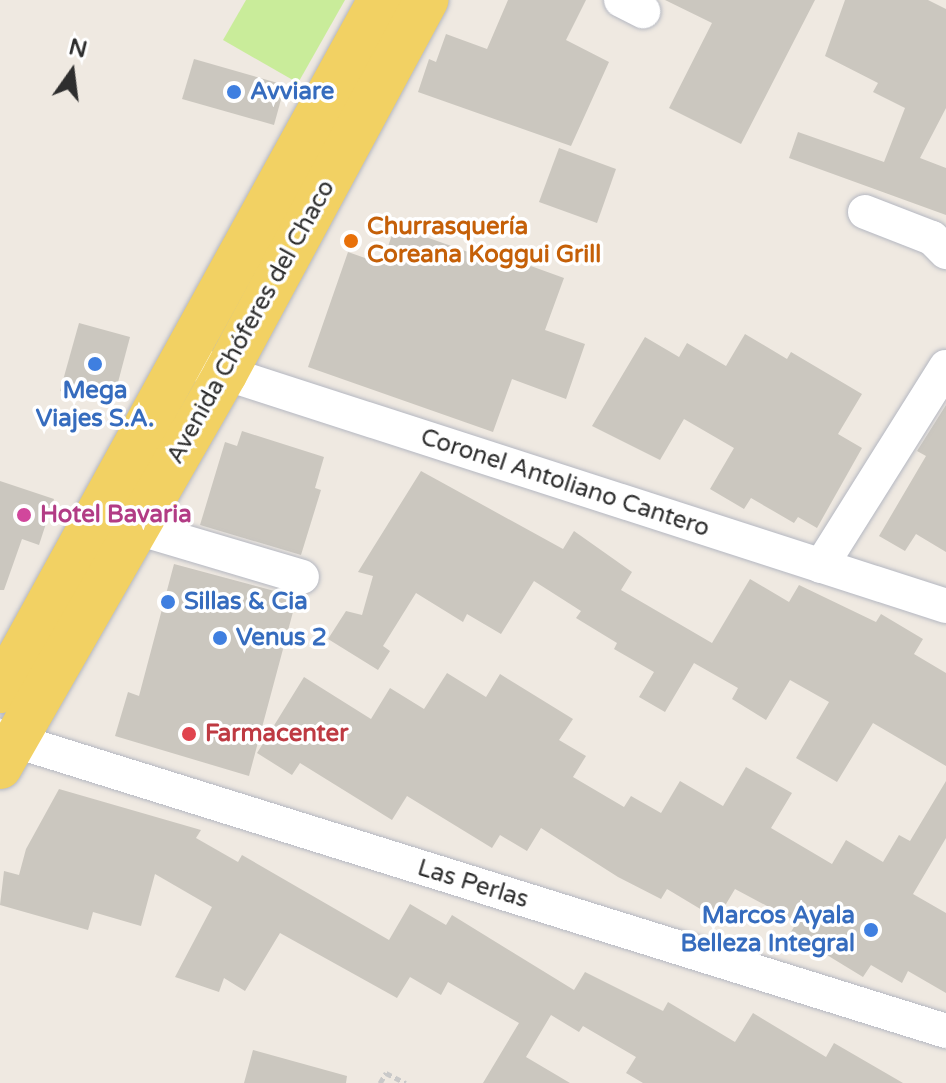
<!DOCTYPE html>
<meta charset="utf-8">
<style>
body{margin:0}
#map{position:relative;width:946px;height:1083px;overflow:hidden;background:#efe9e1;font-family:"Varela Round",sans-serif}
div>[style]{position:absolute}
.pitch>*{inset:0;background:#c9ec9a}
.building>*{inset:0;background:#cbc7bf}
.path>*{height:5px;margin-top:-2.5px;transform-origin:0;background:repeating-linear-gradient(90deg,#c9c9c9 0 6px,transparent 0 10px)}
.roads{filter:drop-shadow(0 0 2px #b4b7c1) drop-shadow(0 0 2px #b4b7c1)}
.minor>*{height:34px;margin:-17px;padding:0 17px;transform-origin:17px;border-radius:17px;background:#fff}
.major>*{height:44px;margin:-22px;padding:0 22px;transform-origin:22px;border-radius:22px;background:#f2d163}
.dots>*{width:22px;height:22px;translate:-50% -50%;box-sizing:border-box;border:4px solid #fff;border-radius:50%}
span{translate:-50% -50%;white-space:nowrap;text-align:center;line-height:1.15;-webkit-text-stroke:7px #fff;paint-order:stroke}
.shop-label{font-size:24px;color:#366cbe;font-weight:700}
.left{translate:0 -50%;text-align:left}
.right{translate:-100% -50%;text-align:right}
.food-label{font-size:24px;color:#c56008;font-weight:700}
.street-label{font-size:24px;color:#2e2e2e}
.hotel-label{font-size:24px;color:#b23c85;font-weight:700}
.health-label{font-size:24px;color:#be3a42;font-weight:700}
.north{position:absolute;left:32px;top:32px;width:80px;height:80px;-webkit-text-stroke:6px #fff;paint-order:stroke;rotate:14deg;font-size:22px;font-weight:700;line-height:32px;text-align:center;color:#2e2e2e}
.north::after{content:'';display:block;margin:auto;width:28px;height:36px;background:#2e2e2e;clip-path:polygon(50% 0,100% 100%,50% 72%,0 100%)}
</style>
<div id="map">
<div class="pitch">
<div style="clip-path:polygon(246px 0,345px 0,298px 83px,223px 40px)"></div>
</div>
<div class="building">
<div style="clip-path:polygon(508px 0,586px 0,566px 40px,609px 62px,571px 146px,418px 92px,429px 59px,436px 62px,446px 34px,487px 49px)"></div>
<div style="clip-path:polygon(665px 0,815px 0,741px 144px,669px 108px,712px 23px)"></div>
<div style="clip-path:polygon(845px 0,928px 0,946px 9px,946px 108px,920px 158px,946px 168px,946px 215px,789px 158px,798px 132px,884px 162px,905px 108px,873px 92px,878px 83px,825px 56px)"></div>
<div style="clip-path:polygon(194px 59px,285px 85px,274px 125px,182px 99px)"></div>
<div style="clip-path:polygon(559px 148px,616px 169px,597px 223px,539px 202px)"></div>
<div style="clip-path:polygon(395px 226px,485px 258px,487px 250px,564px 278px,545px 330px,585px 344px,566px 399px,512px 379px,493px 432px,308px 367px,348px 252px,382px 264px)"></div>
<div style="clip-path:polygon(79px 323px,130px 337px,112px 405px,60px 391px)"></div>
<div style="clip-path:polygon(745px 334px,787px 359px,791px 352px,862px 394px,838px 434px,862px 448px,817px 528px,798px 517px,794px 523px,751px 498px,744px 509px,710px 489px,734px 448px,684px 419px,660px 460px,592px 426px,645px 337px,679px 357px,687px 343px,726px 366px)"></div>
<div style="clip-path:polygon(946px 405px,946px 552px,916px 534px,905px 551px,879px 536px,926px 456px,917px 451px)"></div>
<div style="clip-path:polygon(242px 431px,324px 457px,315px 488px,321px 490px,301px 555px,200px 525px,225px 442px,237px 446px)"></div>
<div style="clip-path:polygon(421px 471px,563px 549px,574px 531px,632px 572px,621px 590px,712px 643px,750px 579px,789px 602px,799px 585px,876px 622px,881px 614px,923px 639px,914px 654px,946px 673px,946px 766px,873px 723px,837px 782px,796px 758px,829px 702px,790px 680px,766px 720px,732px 699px,738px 688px,694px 663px,665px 712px,639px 697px,654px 672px,614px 649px,617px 643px,576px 618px,581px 611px,534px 581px,501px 634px,467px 614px,463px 622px,416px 593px,383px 646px,390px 651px,378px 670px,328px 639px,346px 611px,362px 615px,373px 576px,358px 572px)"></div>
<div style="clip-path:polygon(0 481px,54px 499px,39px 545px,22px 539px,4px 590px,0 590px)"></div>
<div style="clip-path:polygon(174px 564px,297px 597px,249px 776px,115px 736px,128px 692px,139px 696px)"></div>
<div style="clip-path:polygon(447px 673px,486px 697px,500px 674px,573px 719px,559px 740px,586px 756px,573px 777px,624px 807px,631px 796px,661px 813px,680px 781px,723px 806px,746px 767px,792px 793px,771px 828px,832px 864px,846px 840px,883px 862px,899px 835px,910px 841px,946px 781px,946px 838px,913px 894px,946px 913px,946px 993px,908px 971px,902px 983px,871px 965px,863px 977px,822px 952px,818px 959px,786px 940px,797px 922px,735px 889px,717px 919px,667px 889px,661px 899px,618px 877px,541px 828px,527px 851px,500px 835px,492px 848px,407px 796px,392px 820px,300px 763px,292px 775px,257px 753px,304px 677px,371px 719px,390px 688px,424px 709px)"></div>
<div style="clip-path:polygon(59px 789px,201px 830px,196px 838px,238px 862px,242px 855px,389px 940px,410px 904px,446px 925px,452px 915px,574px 990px,585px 972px,663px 1011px,668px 1002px,735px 1042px,753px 1013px,826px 1057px,834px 1043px,903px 1083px,643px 1083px,626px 1073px,636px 1057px,583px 1026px,579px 1032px,551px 1015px,526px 1057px,570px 1083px,483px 1083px,519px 1023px,448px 982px,441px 995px,410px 977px,397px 998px,280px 933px,245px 991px,224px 978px,219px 992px,175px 977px,212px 907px,155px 874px,141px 926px,93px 912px,88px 930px,0 905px,4px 871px,19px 875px,26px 849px)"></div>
<div style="clip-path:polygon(253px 1050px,347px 1076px,346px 1083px,244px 1083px)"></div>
</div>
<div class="path">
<div style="left:380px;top:1083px;width:12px;rotate:-59deg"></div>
<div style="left:386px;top:1073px;width:22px;rotate:27deg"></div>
</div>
<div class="roads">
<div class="minor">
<div style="left:621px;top:0;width:25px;rotate:27deg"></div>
<div style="left:865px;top:212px;width:72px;rotate:21.2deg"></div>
<div style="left:932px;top:238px;width:20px;rotate:45deg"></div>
<div style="left:203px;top:366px;width:781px;rotate:17.9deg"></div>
<div style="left:137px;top:528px;width:172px;rotate:16.5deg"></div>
<div style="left:821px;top:566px;width:235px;rotate:-57.9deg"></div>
<div style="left:0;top:736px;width:991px;rotate:17.32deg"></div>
</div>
<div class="major">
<div style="left:0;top:691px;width:789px;rotate:-61.19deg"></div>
<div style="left:0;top:767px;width:453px;rotate:-60.2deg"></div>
<div style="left:225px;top:374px;width:425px;rotate:-61.7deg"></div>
</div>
</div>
<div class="dots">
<div style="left:234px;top:92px;background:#3f7fe0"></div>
<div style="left:351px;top:241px;background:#e8710a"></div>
<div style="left:95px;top:364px;background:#3f7fe0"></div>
<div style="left:24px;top:515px;background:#d1479c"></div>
<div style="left:168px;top:602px;background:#3f7fe0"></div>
<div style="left:220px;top:638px;background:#3f7fe0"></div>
<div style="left:189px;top:734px;background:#e0444e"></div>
<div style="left:871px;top:930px;background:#3f7fe0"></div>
</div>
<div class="shop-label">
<span class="left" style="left:250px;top:92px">Avviare</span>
<span style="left:95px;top:405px">Mega<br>Viajes S.A.</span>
<span class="left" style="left:184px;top:602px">Sillas &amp; Cia</span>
<span class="left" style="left:236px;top:638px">Venus 2</span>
<span class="right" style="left:855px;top:930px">Marcos Ayala<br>Belleza Integral</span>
</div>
<div class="food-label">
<span class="left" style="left:367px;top:241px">Churrasquería<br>Coreana Koggui Grill</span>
</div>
<div class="street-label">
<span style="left:251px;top:322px;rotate:-61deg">Avenida Chóferes del Chaco</span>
<span style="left:565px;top:483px;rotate:18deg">Coronel Antoliano Cantero</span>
<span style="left:473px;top:884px;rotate:17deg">Las Perlas</span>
</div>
<div class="hotel-label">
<span class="left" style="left:40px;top:515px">Hotel Bavaria</span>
</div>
<div class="health-label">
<span class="left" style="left:205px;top:734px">Farmacenter</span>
</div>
<div class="north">N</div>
</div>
